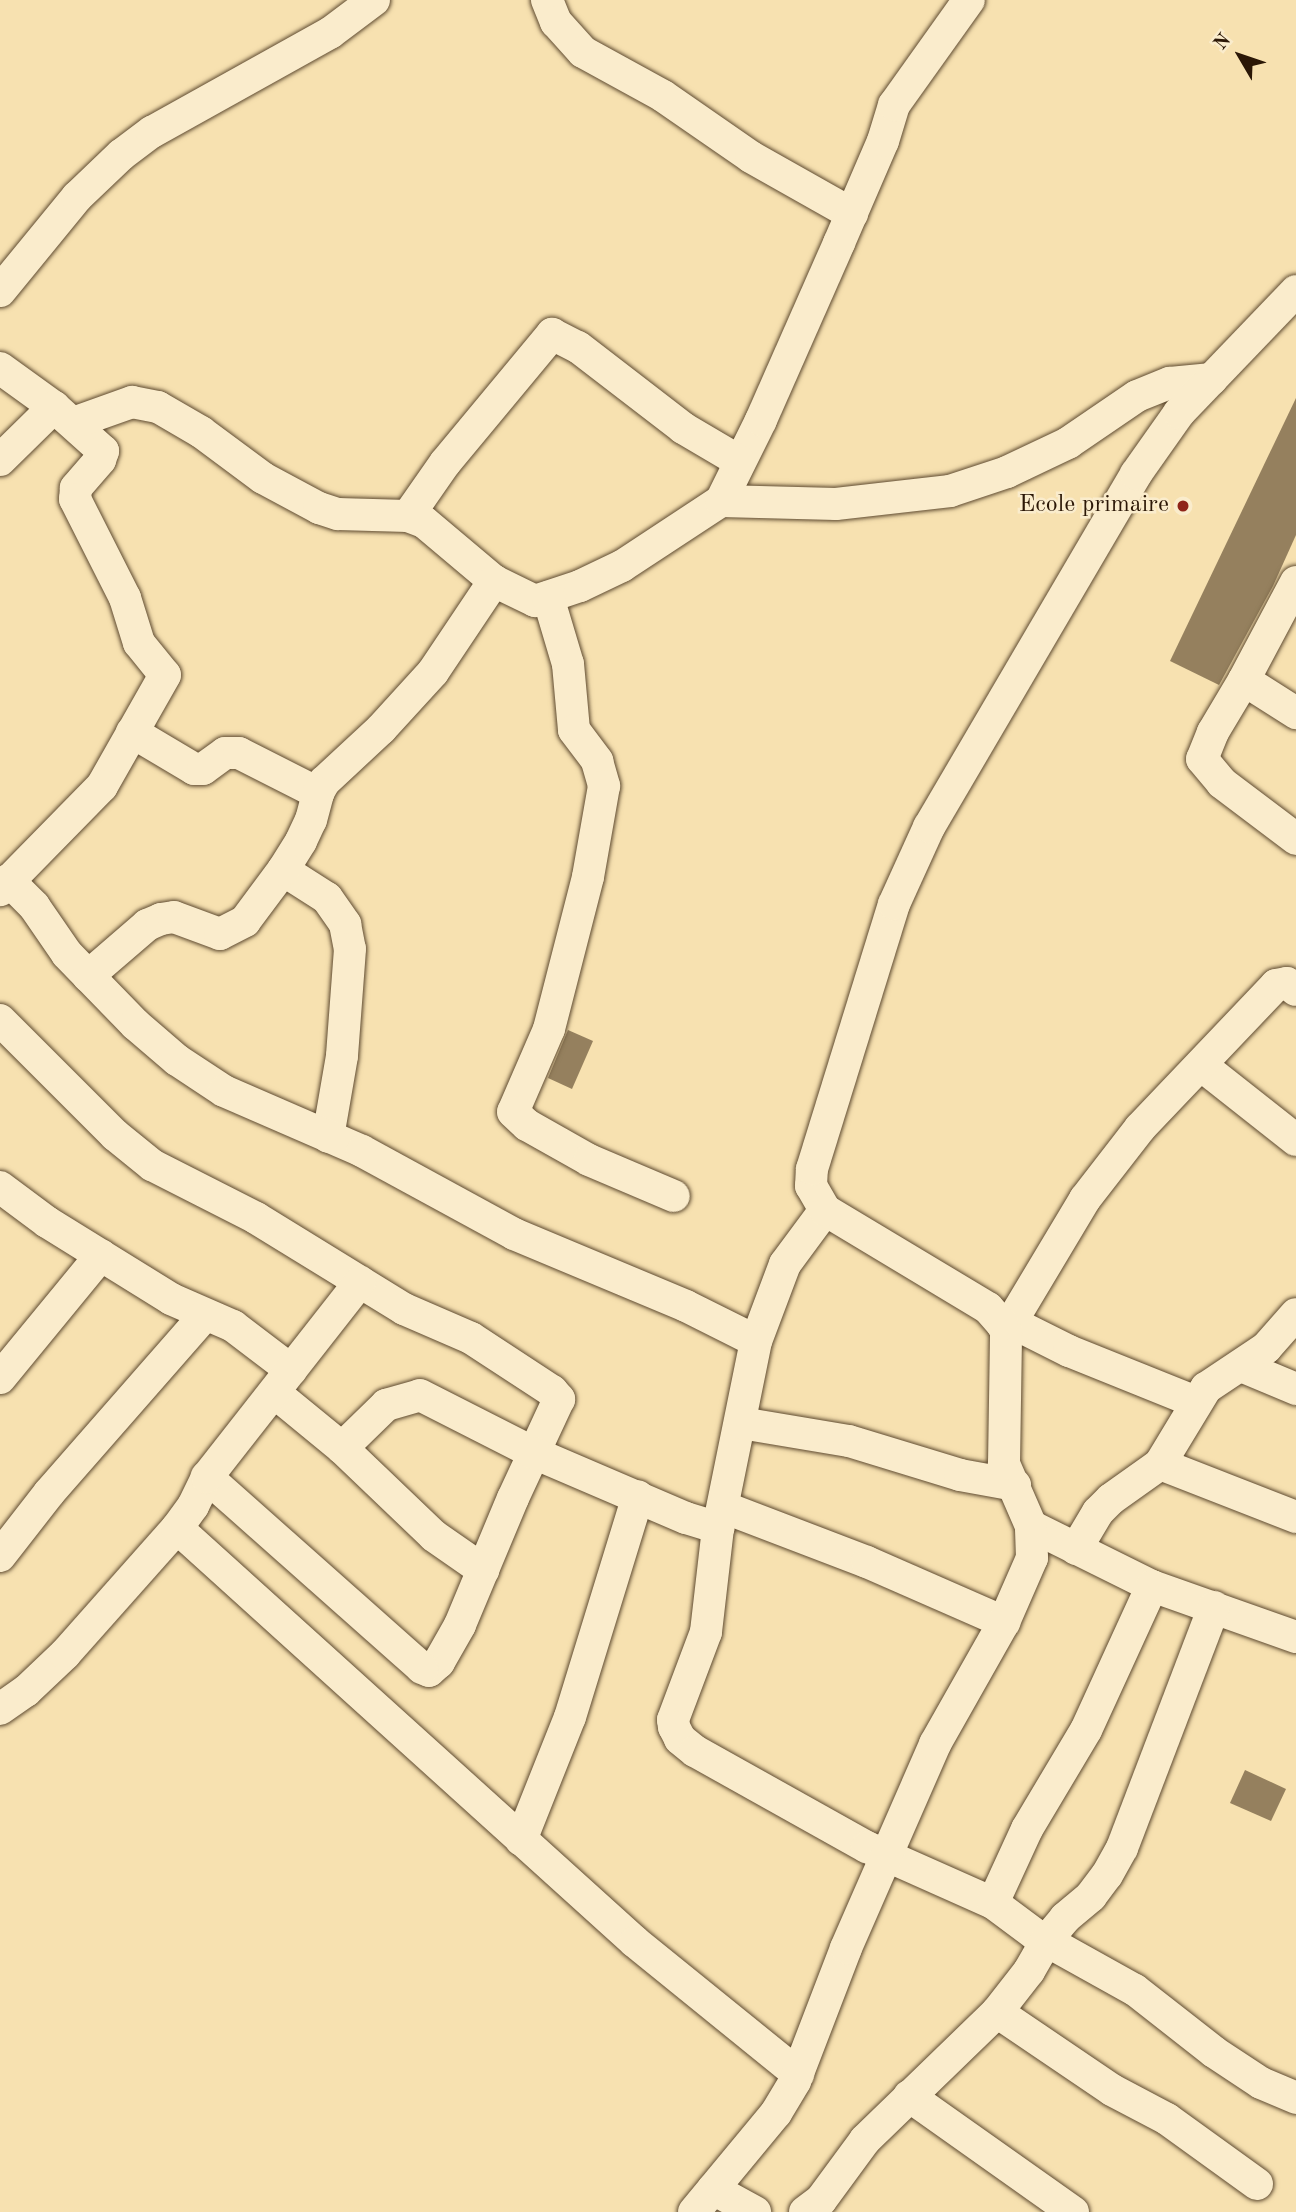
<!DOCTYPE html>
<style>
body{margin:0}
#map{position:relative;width:1296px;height:2212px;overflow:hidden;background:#f7e1b0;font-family:"Old Standard TT",serif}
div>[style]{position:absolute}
.building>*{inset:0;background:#95805e}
.roads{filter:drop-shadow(0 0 2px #5e4a30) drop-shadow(0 0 2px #5e4a30)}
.minor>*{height:32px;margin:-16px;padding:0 16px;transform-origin:16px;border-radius:16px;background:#faeccc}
.dots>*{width:19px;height:19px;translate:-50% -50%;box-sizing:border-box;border:4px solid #faeccc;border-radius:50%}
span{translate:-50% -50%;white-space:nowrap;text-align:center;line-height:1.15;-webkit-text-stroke:5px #faeccc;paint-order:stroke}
.poi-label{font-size:24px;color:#2b1706}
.right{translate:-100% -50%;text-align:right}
.north{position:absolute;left:1205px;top:21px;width:70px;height:70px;-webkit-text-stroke:5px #faeccc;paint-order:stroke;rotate:309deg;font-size:19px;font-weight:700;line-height:28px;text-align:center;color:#2b1706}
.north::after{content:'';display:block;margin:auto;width:24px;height:32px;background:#2b1706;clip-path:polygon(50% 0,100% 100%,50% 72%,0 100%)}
</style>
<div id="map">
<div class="building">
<div style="clip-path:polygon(1296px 398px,1296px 535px,1273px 586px,1219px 685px,1170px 661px)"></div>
<div style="clip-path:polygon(568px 1030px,593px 1041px,572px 1089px,548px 1078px)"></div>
<div style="clip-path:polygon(1245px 1770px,1286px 1789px,1271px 1821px,1230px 1803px)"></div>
</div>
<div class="roads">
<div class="minor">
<div style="left:547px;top:0;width:24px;rotate:68deg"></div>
<div style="left:556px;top:22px;width:40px;rotate:48deg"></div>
<div style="left:583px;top:52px;width:91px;rotate:28.8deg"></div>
<div style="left:663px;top:96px;width:107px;rotate:34.7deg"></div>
<div style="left:751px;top:157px;width:116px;rotate:29.4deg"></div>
<div style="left:0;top:291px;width:122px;rotate:-50.7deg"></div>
<div style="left:77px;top:197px;width:61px;rotate:-43.7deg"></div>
<div style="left:121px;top:155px;width:39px;rotate:-37deg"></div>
<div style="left:152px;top:132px;width:204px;rotate:-29.1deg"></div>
<div style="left:330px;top:33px;width:55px;rotate:-36.9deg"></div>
<div style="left:0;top:368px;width:67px;rotate:35.8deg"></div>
<div style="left:54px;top:407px;width:66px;rotate:41.9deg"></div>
<div style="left:103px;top:451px;width:9px;rotate:108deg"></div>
<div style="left:100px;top:460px;width:37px;rotate:131deg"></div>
<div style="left:76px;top:488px;width:11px;rotate:95deg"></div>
<div style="left:75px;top:499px;width:111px;rotate:63.2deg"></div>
<div style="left:125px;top:598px;width:47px;rotate:72.7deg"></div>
<div style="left:139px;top:643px;width:41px;rotate:50.9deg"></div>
<div style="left:165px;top:675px;width:128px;rotate:119.6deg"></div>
<div style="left:102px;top:786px;width:146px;rotate:134.4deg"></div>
<div style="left:73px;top:423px;width:63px;rotate:-19.6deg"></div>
<div style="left:132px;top:402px;width:26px;rotate:11deg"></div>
<div style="left:158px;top:407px;width:50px;rotate:30.2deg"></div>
<div style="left:201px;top:432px;width:77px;rotate:36.6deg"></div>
<div style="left:263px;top:478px;width:64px;rotate:28.2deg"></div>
<div style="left:319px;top:508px;width:20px;rotate:18deg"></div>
<div style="left:338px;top:514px;width:70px;rotate:1.6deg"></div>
<div style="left:408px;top:516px;width:17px;rotate:21deg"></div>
<div style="left:424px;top:522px;width:92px;rotate:40.1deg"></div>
<div style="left:494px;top:581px;width:46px;rotate:26deg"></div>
<div style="left:535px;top:601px;width:47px;rotate:-18.4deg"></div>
<div style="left:580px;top:586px;width:47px;rotate:-25.5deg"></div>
<div style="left:622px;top:566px;width:118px;rotate:-33.3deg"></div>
<div style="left:721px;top:501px;width:115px;rotate:1.5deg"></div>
<div style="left:836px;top:504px;width:115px;rotate:-6.5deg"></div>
<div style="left:950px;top:491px;width:60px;rotate:-18.4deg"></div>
<div style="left:1007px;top:472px;width:68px;rotate:-25.4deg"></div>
<div style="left:1068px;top:443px;width:83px;rotate:-34.3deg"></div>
<div style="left:1137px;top:396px;width:35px;rotate:-22deg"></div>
<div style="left:1170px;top:383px;width:42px;rotate:-5.4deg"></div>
<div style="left:0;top:460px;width:76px;rotate:-44.5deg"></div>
<div style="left:721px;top:501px;width:90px;rotate:-63.7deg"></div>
<div style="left:761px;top:420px;width:193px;rotate:-66.2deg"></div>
<div style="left:839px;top:243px;width:111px;rotate:-66.7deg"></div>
<div style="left:883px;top:141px;width:38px;rotate:-73deg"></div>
<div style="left:894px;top:105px;width:129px;rotate:-54.5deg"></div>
<div style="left:408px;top:516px;width:65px;rotate:-55.1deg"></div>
<div style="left:445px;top:463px;width:168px;rotate:-50.3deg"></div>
<div style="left:552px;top:334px;width:29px;rotate:27deg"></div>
<div style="left:578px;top:347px;width:133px;rotate:37.6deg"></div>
<div style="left:683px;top:428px;width:65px;rotate:30.5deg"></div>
<div style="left:1296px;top:582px;width:111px;rotate:118deg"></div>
<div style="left:1244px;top:680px;width:62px;rotate:32.4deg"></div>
<div style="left:548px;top:597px;width:70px;rotate:73.4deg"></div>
<div style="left:568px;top:664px;width:66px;rotate:84.8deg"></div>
<div style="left:574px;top:730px;width:39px;rotate:53deg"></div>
<div style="left:597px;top:761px;width:26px;rotate:74deg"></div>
<div style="left:604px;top:786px;width:92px;rotate:100deg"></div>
<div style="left:588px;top:877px;width:157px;rotate:104.4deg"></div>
<div style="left:549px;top:1029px;width:90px;rotate:113.4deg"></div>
<div style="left:513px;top:1112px;width:19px;rotate:43deg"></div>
<div style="left:527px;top:1125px;width:71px;rotate:29.4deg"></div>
<div style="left:589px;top:1160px;width:92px;rotate:23deg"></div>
<div style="left:1244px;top:680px;width:61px;rotate:120.8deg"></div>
<div style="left:1213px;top:732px;width:29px;rotate:112deg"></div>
<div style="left:1202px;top:759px;width:31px;rotate:50deg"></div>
<div style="left:1222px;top:783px;width:93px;rotate:37.1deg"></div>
<div style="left:132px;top:732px;width:72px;rotate:30.8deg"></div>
<div style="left:194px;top:769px;width:9px"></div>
<div style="left:203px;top:769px;width:27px;rotate:-36deg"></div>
<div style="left:225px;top:753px;width:14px"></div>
<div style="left:239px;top:753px;width:89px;rotate:26.9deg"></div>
<div style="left:318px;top:793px;width:13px;rotate:-61deg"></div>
<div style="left:324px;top:782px;width:78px;rotate:-42.9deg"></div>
<div style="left:381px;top:729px;width:77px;rotate:-47.6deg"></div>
<div style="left:433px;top:672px;width:110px;rotate:-56.2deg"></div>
<div style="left:283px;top:870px;width:52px;rotate:32.5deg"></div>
<div style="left:327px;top:898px;width:32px;rotate:55deg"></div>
<div style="left:345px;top:924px;width:25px;rotate:79deg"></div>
<div style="left:350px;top:949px;width:107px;rotate:94.3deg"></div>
<div style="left:342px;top:1056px;width:82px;rotate:99.8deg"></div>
<div style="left:8px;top:880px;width:37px;rotate:45deg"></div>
<div style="left:34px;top:906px;width:58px;rotate:55.5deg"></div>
<div style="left:67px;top:954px;width:98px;rotate:45.8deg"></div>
<div style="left:135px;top:1024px;width:55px;rotate:40.6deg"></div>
<div style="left:177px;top:1060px;width:56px;rotate:33.4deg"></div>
<div style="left:224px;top:1091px;width:150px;rotate:23.5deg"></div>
<div style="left:362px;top:1151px;width:173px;rotate:28.6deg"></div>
<div style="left:514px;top:1234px;width:186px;rotate:22.7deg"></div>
<div style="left:686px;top:1306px;width:78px;rotate:26.6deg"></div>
<div style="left:88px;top:976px;width:78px;rotate:-40.8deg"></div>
<div style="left:147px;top:925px;width:15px;rotate:-23deg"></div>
<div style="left:161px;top:919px;width:13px;rotate:-9deg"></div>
<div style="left:174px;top:917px;width:49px;rotate:20.3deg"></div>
<div style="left:220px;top:934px;width:28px;rotate:-27deg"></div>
<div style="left:245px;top:921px;width:64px;rotate:-53.3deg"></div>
<div style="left:283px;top:870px;width:34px;rotate:-58deg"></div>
<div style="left:301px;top:841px;width:23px;rotate:-65deg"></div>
<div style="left:311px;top:820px;width:28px;rotate:-75deg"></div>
<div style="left:0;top:1020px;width:163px;rotate:45deg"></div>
<div style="left:115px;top:1135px;width:48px;rotate:39deg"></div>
<div style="left:152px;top:1165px;width:117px;rotate:27deg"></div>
<div style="left:256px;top:1218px;width:174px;rotate:31.6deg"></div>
<div style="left:404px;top:1309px;width:73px;rotate:23.4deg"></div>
<div style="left:471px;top:1338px;width:97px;rotate:33.2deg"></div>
<div style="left:552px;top:1391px;width:11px;rotate:49deg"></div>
<div style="left:559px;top:1399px;width:109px;rotate:114.9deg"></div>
<div style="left:513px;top:1498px;width:138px;rotate:112.7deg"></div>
<div style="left:460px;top:1625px;width:43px;rotate:119.6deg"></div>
<div style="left:439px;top:1662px;width:13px;rotate:138deg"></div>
<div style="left:429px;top:1671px;width:8px;rotate:-157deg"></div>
<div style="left:422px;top:1668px;width:288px;rotate:-138.4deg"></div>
<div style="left:1201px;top:1065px;width:121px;rotate:38.3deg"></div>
<div style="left:0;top:1187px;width:59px;rotate:36.7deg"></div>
<div style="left:47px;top:1222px;width:146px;rotate:31.8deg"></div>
<div style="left:171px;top:1299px;width:68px;rotate:23.5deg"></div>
<div style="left:233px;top:1326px;width:73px;rotate:37.2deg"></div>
<div style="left:825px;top:1210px;width:67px;rotate:126.5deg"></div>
<div style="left:785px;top:1264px;width:82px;rotate:110.6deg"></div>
<div style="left:756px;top:1341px;width:191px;rotate:101.5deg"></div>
<div style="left:718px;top:1528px;width:105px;rotate:96.6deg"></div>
<div style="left:706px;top:1632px;width:94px;rotate:110.6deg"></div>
<div style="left:673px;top:1720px;width:7px;rotate:82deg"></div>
<div style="left:674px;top:1727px;width:13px;rotate:63deg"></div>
<div style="left:680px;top:1739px;width:19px;rotate:39deg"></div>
<div style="left:695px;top:1751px;width:197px;rotate:29.2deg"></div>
<div style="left:867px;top:1847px;width:138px;rotate:24deg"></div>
<div style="left:1011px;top:1322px;width:65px;rotate:26.6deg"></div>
<div style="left:1069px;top:1351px;width:137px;rotate:21.9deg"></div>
<div style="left:1006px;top:1331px;width:154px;rotate:-59.1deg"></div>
<div style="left:1085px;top:1199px;width:90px;rotate:-52.2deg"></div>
<div style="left:1140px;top:1128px;width:197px;rotate:-46.4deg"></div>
<div style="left:1276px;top:985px;width:11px;rotate:-10deg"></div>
<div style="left:1287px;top:983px;width:11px;rotate:38deg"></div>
<div style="left:1241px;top:1366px;width:60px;rotate:22.7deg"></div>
<div style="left:0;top:1378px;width:159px;rotate:-50.6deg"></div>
<div style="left:275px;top:1393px;width:87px;rotate:39.4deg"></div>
<div style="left:342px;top:1448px;width:127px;rotate:43.7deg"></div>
<div style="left:434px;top:1536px;width:60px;rotate:34.8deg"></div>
<div style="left:741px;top:1423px;width:109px;rotate:9.5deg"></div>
<div style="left:849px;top:1441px;width:116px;rotate:17deg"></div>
<div style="left:960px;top:1475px;width:56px;rotate:10.3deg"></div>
<div style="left:342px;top:1448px;width:62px;rotate:-44.3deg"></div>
<div style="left:386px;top:1405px;width:35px;rotate:-16deg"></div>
<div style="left:420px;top:1395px;width:128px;rotate:27deg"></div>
<div style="left:534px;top:1453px;width:165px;rotate:23.2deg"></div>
<div style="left:686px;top:1518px;width:34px;rotate:17deg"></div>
<div style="left:1160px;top:1464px;width:146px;rotate:21.3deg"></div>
<div style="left:723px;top:1507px;width:154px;rotate:20.9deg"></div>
<div style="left:867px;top:1562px;width:150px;rotate:23.7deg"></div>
<div style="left:1031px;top:1526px;width:135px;rotate:26.4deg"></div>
<div style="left:1152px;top:1586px;width:153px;rotate:19.5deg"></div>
<div style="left:177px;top:1528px;width:617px;rotate:42.11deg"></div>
<div style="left:635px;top:1942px;width:210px;rotate:39deg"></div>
<div style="left:1076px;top:1549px;width:43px;rotate:-59.3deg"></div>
<div style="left:1098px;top:1512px;width:18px;rotate:-45deg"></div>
<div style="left:1111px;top:1499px;width:60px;rotate:-35.5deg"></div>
<div style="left:1160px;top:1464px;width:89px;rotate:-58.8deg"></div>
<div style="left:1206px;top:1388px;width:72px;rotate:-33.7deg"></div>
<div style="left:1266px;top:1348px;width:45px;rotate:-48.6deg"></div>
<div style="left:0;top:1556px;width:80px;rotate:-52.1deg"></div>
<div style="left:49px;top:1493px;width:237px;rotate:-48.8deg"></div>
<div style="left:1152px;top:1586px;width:158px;rotate:114.6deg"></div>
<div style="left:1086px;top:1730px;width:115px;rotate:120.8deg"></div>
<div style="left:1027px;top:1829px;width:81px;rotate:114.7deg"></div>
<div style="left:993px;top:1903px;width:54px;rotate:36.7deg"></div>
<div style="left:1036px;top:1935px;width:113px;rotate:29.1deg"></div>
<div style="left:1135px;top:1990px;width:100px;rotate:38.1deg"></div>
<div style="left:1214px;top:2052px;width:56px;rotate:33.4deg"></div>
<div style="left:1261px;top:2083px;width:38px;rotate:23deg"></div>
<div style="left:0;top:1709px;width:32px;rotate:-35deg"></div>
<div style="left:26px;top:1691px;width:54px;rotate:-43.5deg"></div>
<div style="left:65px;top:1654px;width:169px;rotate:-48.4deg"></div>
<div style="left:177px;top:1528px;width:27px;rotate:-54deg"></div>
<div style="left:193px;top:1506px;width:32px;rotate:-64deg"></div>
<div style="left:207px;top:1477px;width:248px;rotate:-51.9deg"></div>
<div style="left:521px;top:1840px;width:132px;rotate:-68.3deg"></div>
<div style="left:570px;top:1717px;width:231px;rotate:-72.9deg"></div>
<div style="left:997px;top:2012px;width:139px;rotate:34.1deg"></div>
<div style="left:1112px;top:2090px;width:62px;rotate:27.8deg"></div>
<div style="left:1167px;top:2119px;width:111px;rotate:35.8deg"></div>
<div style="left:909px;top:2096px;width:201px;rotate:35.3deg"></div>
<div style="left:713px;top:2189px;width:48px;rotate:28.7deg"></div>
<div style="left:694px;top:2212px;width:129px;rotate:-50.4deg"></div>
<div style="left:776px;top:2113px;width:37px;rotate:-59deg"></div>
<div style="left:795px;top:2081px;width:142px;rotate:-69deg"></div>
<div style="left:846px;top:1948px;width:223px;rotate:-66.4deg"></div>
<div style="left:935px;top:1744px;width:140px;rotate:-60.5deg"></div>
<div style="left:1004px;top:1622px;width:70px;rotate:-66.4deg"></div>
<div style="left:1032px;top:1558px;width:32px;rotate:-92deg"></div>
<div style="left:1031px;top:1526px;width:68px;rotate:-113.5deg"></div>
<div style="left:1004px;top:1464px;width:133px;rotate:-89.1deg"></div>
<div style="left:1006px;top:1331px;width:8px;rotate:-120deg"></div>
<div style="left:1002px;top:1324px;width:21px;rotate:-131deg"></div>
<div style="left:988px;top:1308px;width:190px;rotate:-149deg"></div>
<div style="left:825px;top:1210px;width:28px;rotate:-120deg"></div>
<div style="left:811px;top:1186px;width:17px;rotate:-87deg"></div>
<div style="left:812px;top:1169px;width:277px;rotate:-72.8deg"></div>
<div style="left:894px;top:904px;width:85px;rotate:-65.6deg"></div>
<div style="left:929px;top:827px;width:409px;rotate:-59.6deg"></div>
<div style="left:1136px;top:474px;width:75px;rotate:-54.8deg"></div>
<div style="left:1179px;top:413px;width:169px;rotate:-46.2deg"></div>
<div style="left:805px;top:2212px;width:20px;rotate:-37deg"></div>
<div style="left:821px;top:2200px;width:74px;rotate:-53.7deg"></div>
<div style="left:865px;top:2140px;width:184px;rotate:-44.1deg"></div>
<div style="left:997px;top:2012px;width:52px;rotate:-52deg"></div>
<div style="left:1029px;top:1971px;width:34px;rotate:-60deg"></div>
<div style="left:1046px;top:1941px;width:30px;rotate:-50deg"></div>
<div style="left:1065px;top:1918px;width:34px;rotate:-40deg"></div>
<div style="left:1091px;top:1896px;width:26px;rotate:-53deg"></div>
<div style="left:1107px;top:1875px;width:31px;rotate:-61deg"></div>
<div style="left:1122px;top:1848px;width:258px;rotate:-69.1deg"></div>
</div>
</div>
<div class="dots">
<div style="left:1183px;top:506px;background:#8f2418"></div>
</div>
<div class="poi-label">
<span class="right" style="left:1169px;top:506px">Ecole primaire</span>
</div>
<div class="north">N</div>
</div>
